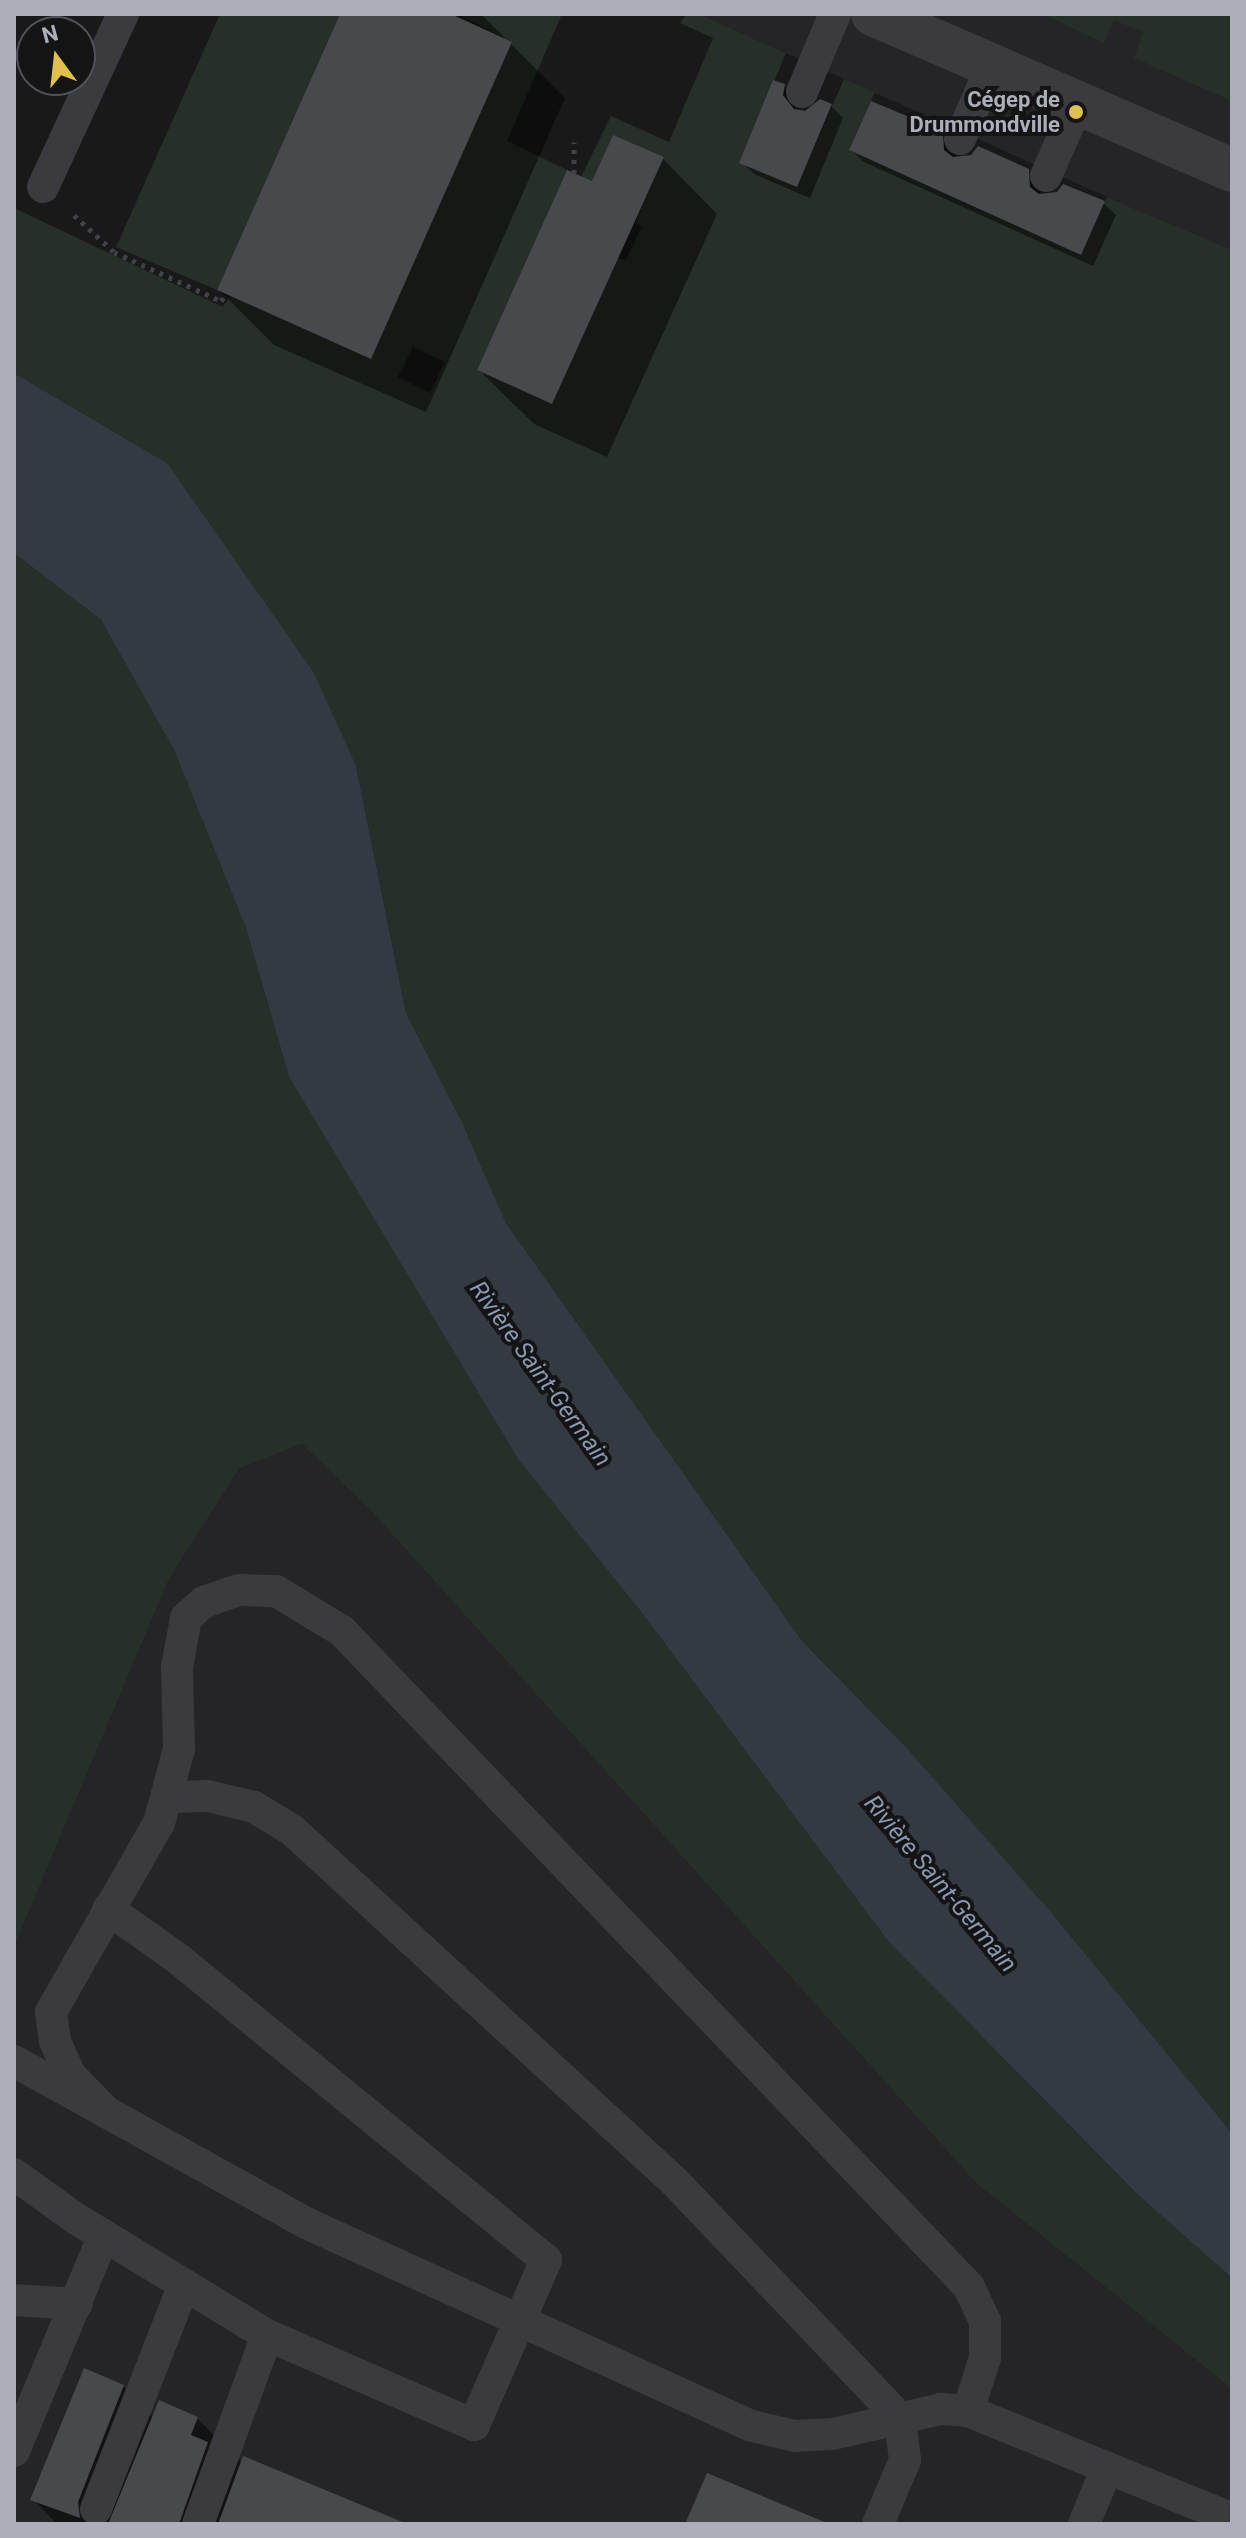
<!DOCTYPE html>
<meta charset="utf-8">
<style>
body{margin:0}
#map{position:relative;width:1246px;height:2538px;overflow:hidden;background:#19191a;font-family:Roboto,sans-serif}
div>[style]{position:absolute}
.built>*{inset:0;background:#252527}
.green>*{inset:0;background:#272f29}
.water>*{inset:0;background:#333a42}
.shadow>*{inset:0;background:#0007}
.building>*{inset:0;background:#48494d}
.path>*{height:5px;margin-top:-2.5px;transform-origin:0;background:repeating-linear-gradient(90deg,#404146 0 4px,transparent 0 10px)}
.lane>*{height:32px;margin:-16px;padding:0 16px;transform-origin:16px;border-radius:16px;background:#3a3a3f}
.street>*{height:44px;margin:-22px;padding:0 22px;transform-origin:22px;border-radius:22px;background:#3a3a3f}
.dots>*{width:22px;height:22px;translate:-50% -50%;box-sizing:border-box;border:4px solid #141415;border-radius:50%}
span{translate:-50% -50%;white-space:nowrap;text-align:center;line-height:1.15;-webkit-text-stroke:8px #141415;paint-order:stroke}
.poi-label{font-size:22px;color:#acafb9;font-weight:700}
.right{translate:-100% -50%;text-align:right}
.water-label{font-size:24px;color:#8798b0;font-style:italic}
.frame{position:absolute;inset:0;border:16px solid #acafb9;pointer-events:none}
.north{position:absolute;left:16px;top:16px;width:80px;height:80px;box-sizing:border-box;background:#141415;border:2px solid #515257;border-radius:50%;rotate:345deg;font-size:22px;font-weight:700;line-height:32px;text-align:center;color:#acafb9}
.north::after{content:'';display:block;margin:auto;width:28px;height:36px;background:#e0c04b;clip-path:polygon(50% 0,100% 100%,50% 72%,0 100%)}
</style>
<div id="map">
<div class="built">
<div style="clip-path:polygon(699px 14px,1232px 14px,1232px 250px,1107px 197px)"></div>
<div style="clip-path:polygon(302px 1444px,373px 1513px,976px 2183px,1232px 2389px,1232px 2524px,14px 2524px,14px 1947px,169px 1579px,239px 1469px)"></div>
</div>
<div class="green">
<div style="clip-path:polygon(220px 14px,340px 14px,217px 290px,116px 247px)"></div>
<div style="clip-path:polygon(evenodd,457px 14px,562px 14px,507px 141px,567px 170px,477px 370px,617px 258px,626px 260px,642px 226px,635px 223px,664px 157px,592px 181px,581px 177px,611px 116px,669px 142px,713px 38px,680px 23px,687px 14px,699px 14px,786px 53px,740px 163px,797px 186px,844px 79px,875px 92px,849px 150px,1080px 254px,1107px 197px,1232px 250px,1232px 2133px,1051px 1912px,907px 1748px,803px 1642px,506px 1223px,462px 1122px,406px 1013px,356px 766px,167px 463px,14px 373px,14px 208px,223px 307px,230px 296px,371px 358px,512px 42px,457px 14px,413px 347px,445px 362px,430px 393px,398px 377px,413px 347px)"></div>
<div style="clip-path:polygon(1044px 14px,1232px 14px,1232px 101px,1134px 58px,1143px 32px,1114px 20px,1104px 43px)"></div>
<div style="clip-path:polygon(14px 553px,101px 620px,174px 750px,246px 928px,289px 1077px,518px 1459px,642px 1613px,888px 1941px,1138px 2195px,1232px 2278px,1232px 2389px,976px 2183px,373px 1513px,302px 1444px,239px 1469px,169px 1579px,14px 1947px)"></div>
</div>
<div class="water">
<div style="clip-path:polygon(14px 373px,167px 463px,314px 673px,356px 766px,406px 1013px,462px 1122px,506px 1223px,803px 1642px,907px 1748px,1051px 1912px,1232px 2133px,1232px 2278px,1138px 2195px,888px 1941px,642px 1613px,518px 1459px,289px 1077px,246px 928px,174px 750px,101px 620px,14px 553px)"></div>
</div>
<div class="shadow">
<div style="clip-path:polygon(343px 14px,481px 14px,565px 98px,426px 412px,274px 345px,219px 290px)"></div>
<div style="clip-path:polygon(783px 86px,796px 99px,795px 109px,806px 113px,831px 106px,843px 118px,810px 198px,754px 174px,742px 162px)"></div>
<div style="clip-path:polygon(941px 133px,954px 146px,956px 158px,1027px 170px,1040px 183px,1041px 195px,1103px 203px,1116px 215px,1093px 266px,864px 162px,851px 150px)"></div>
<div style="clip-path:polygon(663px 159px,717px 214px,607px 457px,534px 424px,479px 370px,593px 184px)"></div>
<div style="clip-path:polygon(123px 2386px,154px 2418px,197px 2418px,242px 2463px,403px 2524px,57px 2524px,33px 2499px)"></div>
</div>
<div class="building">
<div style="clip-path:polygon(340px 14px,451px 14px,512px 42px,371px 359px,217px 290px)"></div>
<div style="clip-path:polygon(773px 80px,785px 84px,783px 95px,794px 109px,805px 111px,820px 99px,832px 104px,797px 187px,739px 163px)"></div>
<div style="clip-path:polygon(871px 101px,943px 131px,944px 150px,953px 157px,971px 155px,978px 146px,1029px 169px,1030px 187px,1039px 194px,1057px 192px,1063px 184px,1105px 201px,1081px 255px,849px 150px)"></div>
<div style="clip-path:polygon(613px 135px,664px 157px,552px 404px,477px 370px,567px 170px,592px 181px)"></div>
<div style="clip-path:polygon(84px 2368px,124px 2385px,78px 2502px,80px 2518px,30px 2500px)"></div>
<div style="clip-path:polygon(159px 2400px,198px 2417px,191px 2435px,208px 2442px,179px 2524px,108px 2524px)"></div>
<div style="clip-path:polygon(243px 2456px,405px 2523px,404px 2524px,218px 2524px)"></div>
<div style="clip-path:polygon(707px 2473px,827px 2523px,827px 2524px,685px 2524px)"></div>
</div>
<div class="path">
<div style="left:574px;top:173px;width:31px;rotate:-90deg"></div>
<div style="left:74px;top:215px;width:54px;rotate:42.8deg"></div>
<div style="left:114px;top:252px;width:118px;rotate:24.6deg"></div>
<div style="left:221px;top:301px;width:7px;rotate:-56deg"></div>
</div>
<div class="lane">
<div style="left:802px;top:92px;width:85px;rotate:-67.1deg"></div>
<div style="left:960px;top:139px;width:81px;rotate:-66.6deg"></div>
<div style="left:1046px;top:176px;width:80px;rotate:-66.3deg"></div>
<div style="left:43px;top:187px;width:191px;rotate:-65.2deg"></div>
<div style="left:168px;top:1797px;width:40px;rotate:-1.4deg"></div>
<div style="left:208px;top:1796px;width:47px;rotate:13.4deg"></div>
<div style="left:254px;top:1807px;width:44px;rotate:31.2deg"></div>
<div style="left:292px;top:1830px;width:519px;rotate:42.58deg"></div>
<div style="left:674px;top:2181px;width:327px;rotate:46.4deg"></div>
<div style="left:900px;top:2418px;width:42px;rotate:83.2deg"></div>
<div style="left:905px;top:2460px;width:69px;rotate:112.9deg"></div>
<div style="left:14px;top:2061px;width:334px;rotate:29deg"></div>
<div style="left:306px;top:2223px;width:490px;rotate:24.5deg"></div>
<div style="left:752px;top:2426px;width:44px;rotate:13.1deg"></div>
<div style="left:795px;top:2436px;width:38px;rotate:-3deg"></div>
<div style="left:833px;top:2434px;width:111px;rotate:-13deg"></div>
<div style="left:941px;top:2409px;width:27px;rotate:4deg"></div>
<div style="left:968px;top:2411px;width:285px;rotate:22.2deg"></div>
<div style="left:106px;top:2112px;width:52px;rotate:-134.2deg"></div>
<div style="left:70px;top:2075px;width:37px;rotate:-114deg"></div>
<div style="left:55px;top:2041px;width:29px;rotate:-98deg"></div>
<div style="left:51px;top:2012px;width:218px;rotate:-60.3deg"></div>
<div style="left:159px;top:1823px;width:77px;rotate:-74.9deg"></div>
<div style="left:179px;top:1749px;width:82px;rotate:-91.4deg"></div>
<div style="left:177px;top:1667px;width:50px;rotate:-79.6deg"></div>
<div style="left:186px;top:1618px;width:24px;rotate:-42deg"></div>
<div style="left:204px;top:1602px;width:37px;rotate:-19deg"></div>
<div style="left:239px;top:1590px;width:37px;rotate:2deg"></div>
<div style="left:276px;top:1591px;width:77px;rotate:31.2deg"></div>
<div style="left:342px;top:1631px;width:907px;rotate:46.29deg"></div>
<div style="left:969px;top:2287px;width:38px;rotate:65deg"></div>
<div style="left:985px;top:2321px;width:37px;rotate:90deg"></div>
<div style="left:985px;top:2358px;width:56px;rotate:107.8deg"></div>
<div style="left:14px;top:2174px;width:75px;rotate:35.8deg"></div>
<div style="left:75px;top:2218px;width:225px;rotate:31.4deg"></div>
<div style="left:267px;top:2335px;width:226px;rotate:23.5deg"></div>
<div style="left:474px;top:2425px;width:180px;rotate:-66.4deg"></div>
<div style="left:546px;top:2260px;width:473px;rotate:-140.7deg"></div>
<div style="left:180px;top:1960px;width:88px;rotate:-144.7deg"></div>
<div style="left:14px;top:2300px;width:63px;rotate:3.6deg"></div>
<div style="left:14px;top:2451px;width:234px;rotate:-67.4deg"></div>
<div style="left:96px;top:2509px;width:241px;rotate:-68.6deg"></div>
<div style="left:198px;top:2524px;width:201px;rotate:-69.9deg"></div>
<div style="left:1084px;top:2524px;width:61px;rotate:-67.7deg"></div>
</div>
<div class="street">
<div style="left:873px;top:14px;width:391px;rotate:23.5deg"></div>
</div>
<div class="dots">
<div style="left:1076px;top:112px;background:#e0c04b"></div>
</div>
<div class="poi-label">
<span class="right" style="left:1060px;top:112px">Cégep de<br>Drummondville</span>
</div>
<div class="water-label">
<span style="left:540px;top:1374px;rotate:54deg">Rivière Saint-Germain</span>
<span style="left:940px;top:1884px;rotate:50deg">Rivière Saint-Germain</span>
</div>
<div class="frame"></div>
<div class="north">N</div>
</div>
